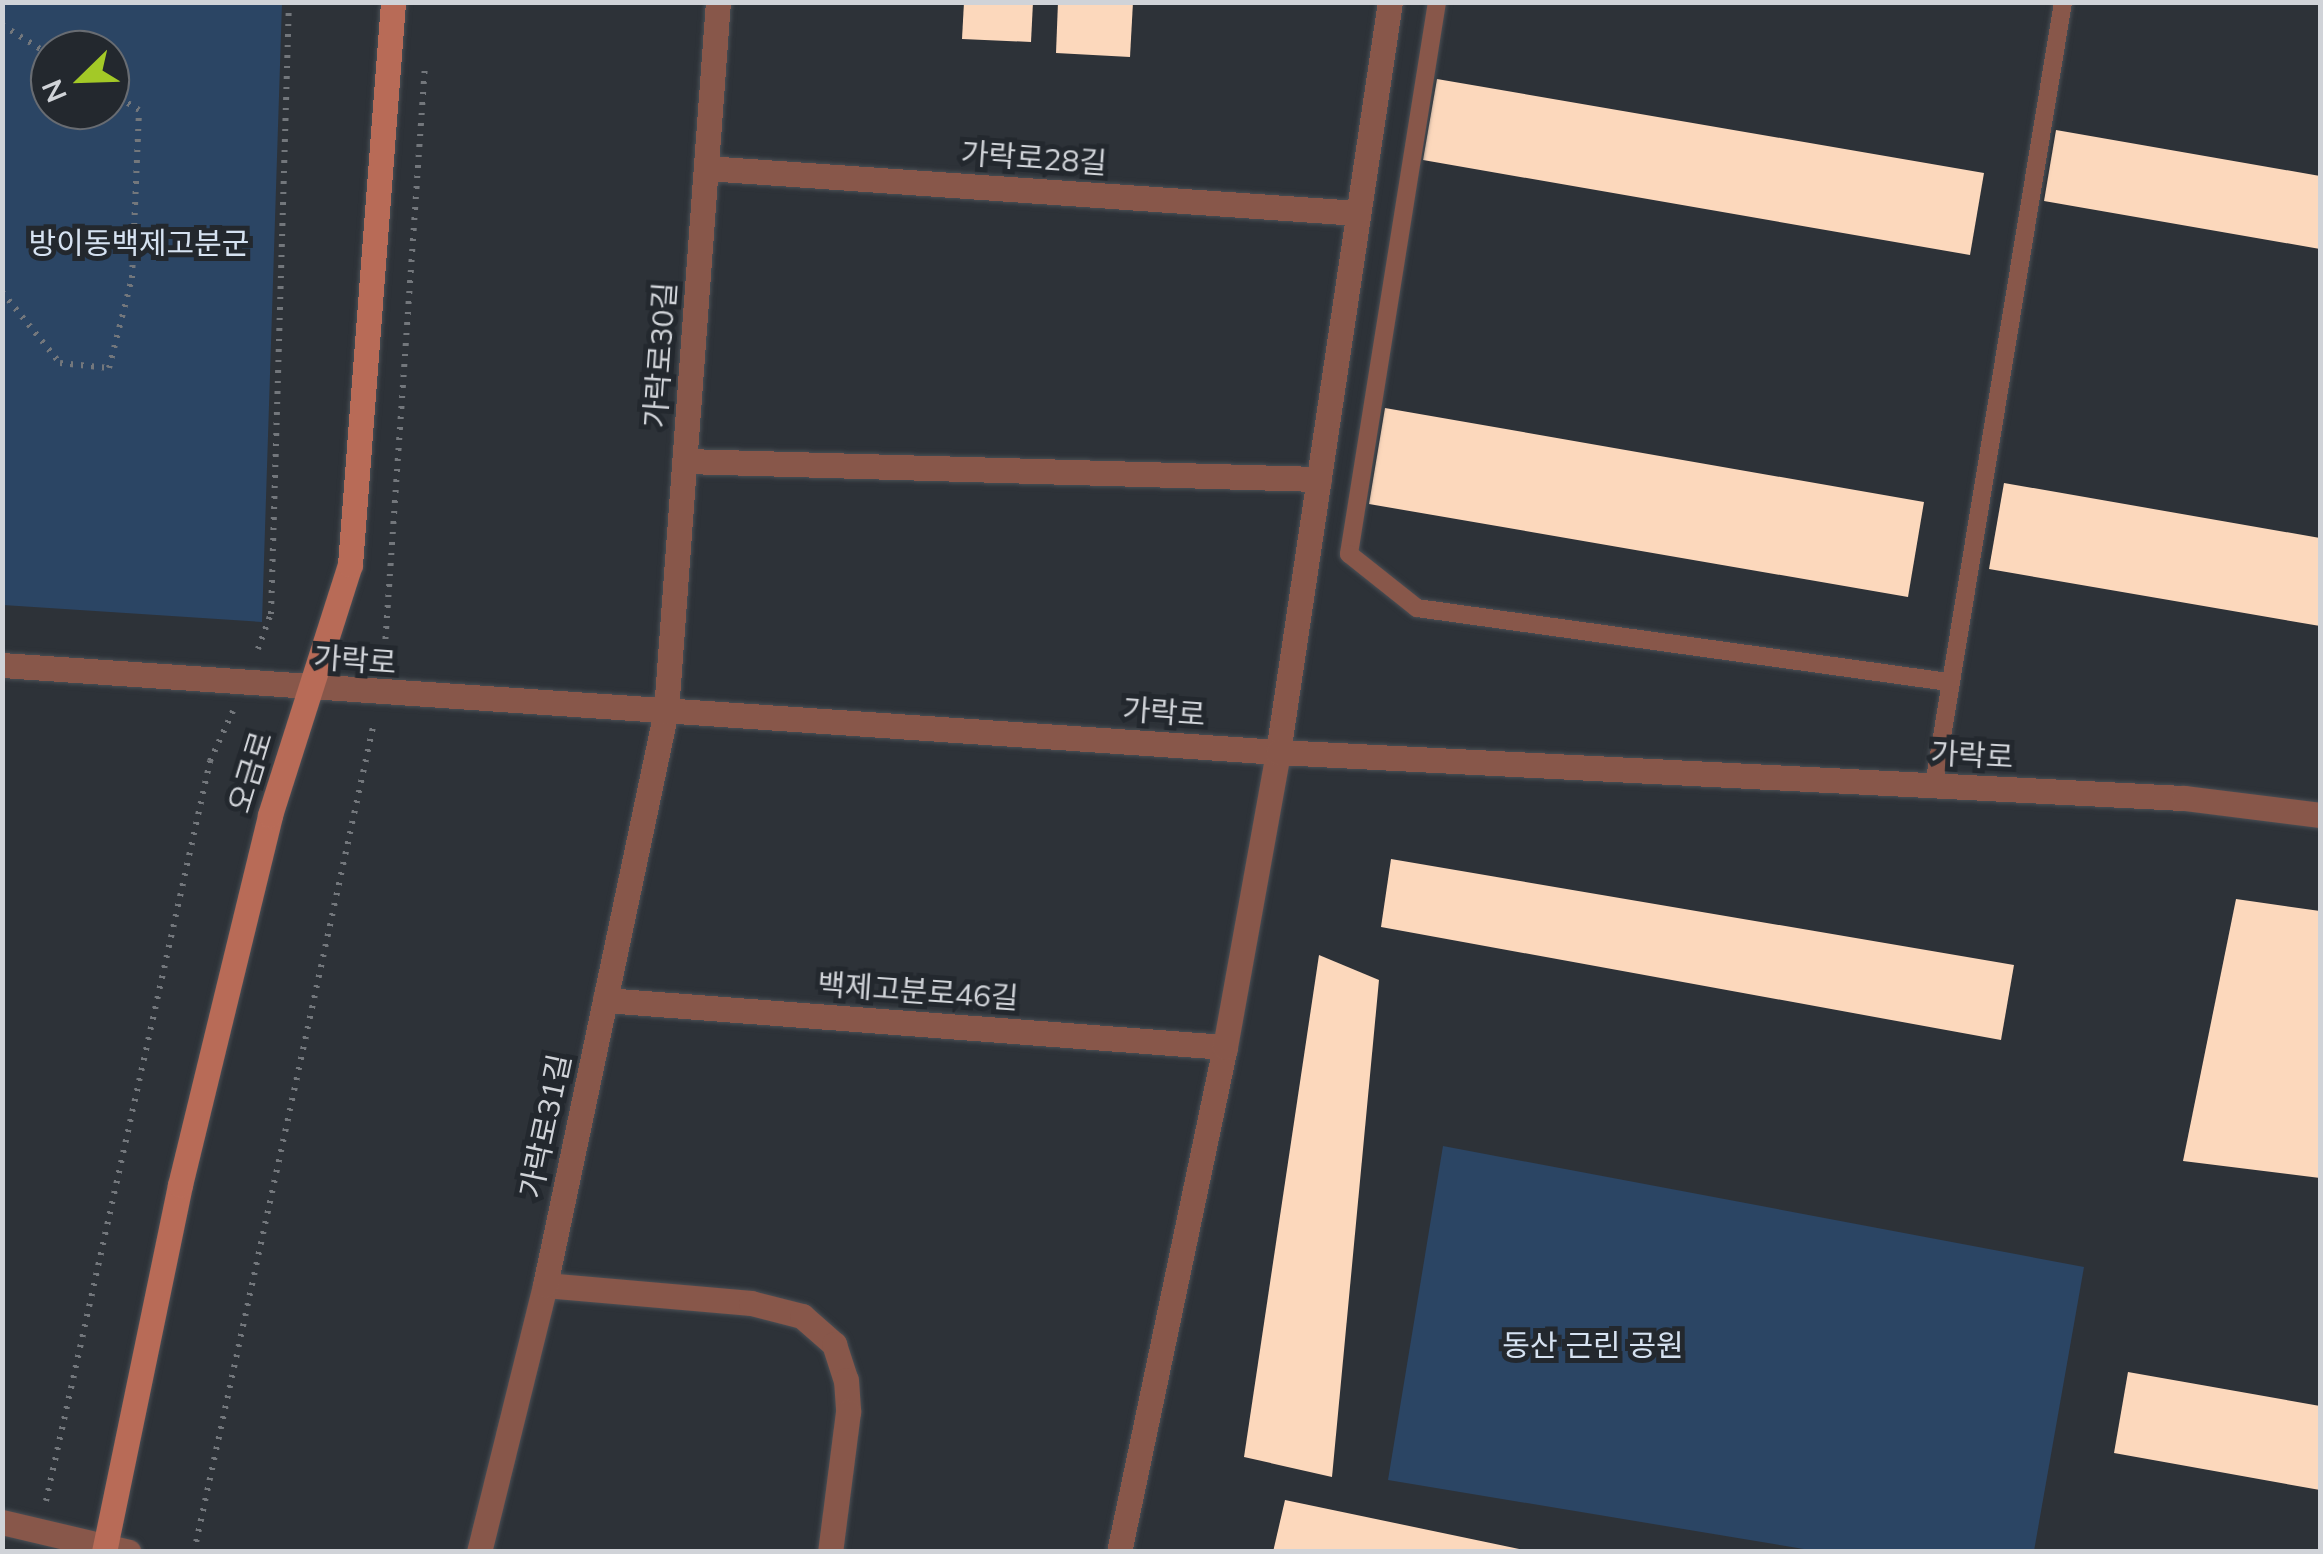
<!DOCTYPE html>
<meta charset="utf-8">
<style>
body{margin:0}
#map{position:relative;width:2323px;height:1554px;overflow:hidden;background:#2d3238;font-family:Mulish,"Noto Sans KR",sans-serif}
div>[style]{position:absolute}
.green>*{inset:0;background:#2b4564}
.building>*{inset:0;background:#fcd8bc}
.path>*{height:6px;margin-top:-3px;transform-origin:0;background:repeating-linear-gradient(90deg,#73777c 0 2.5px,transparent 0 10.5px)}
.roads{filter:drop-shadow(0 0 2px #4a4f55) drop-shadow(0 0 2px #4a4f55)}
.service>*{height:18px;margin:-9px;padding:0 9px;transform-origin:9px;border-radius:9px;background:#88574a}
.minor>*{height:25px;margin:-12.5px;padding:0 12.5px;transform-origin:12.5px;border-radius:12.5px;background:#88574a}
.tertiary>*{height:25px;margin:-12.5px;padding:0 12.5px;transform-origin:12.5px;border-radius:12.5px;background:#88574a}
.secondary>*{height:25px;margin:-12.5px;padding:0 12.5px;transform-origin:12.5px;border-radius:12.5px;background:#b86b57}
span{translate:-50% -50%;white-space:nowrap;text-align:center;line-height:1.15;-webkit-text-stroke:10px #23282e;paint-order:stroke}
.street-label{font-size:30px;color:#d0d3d8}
.park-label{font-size:30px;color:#d6e2f1}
.frame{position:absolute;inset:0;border:5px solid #d0d3d8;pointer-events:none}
.north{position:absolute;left:30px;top:30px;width:100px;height:100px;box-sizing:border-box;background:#23282e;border:2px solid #686c72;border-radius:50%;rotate:247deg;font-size:28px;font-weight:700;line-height:40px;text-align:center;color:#d0d3d8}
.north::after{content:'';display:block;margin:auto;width:35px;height:45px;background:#a3c927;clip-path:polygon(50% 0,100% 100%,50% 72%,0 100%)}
</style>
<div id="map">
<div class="green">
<div style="clip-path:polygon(evenodd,2px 3px,282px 3px,262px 622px,3px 605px,2px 3px,50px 50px,110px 50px,110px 110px,50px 110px,50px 50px)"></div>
<div style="clip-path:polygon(1443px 1146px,2084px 1267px,2034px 1551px,1816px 1551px,1388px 1480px)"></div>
</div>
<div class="building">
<div style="clip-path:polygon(964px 2px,1033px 2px,1031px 42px,962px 39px)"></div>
<div style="clip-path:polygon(1058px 2px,1133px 2px,1130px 57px,1056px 53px)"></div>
<div style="clip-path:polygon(1437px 79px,1984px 173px,1970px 255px,1423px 160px)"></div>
<div style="clip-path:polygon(2056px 130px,2320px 176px,2320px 249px,2044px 201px)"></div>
<div style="clip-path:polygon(1385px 408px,1924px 502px,1908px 597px,1369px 504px)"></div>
<div style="clip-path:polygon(2004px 483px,2320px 538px,2320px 626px,1989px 569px)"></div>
<div style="clip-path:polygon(1391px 859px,2014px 965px,2001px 1040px,1381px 927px)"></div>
<div style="clip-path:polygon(2236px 899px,2320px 911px,2320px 1178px,2183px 1161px)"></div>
<div style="clip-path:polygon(1319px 955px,1379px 980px,1332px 1477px,1244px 1457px)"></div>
<div style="clip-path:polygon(2128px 1372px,2320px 1406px,2320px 1490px,2114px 1453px)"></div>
<div style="clip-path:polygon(1285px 1500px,1524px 1550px,1523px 1552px,1273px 1552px)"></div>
</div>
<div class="path">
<div style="left:2px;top:25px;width:57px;rotate:32deg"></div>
<div style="left:2px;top:292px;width:92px;rotate:50.8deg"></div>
<div style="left:60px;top:363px;width:49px;rotate:5.8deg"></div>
<div style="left:109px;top:368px;width:93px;rotate:-75.7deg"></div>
<div style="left:132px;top:278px;width:168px;rotate:-87.6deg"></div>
<div style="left:139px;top:110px;width:34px;rotate:-148deg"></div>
<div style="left:258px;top:649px;width:37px;rotate:-70deg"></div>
<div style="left:271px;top:614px;width:612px;rotate:-88.32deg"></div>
<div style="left:384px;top:660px;width:597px;rotate:-86.06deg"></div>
<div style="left:46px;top:1501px;width:758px;rotate:-77.5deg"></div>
<div style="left:210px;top:761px;width:55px;rotate:-65.3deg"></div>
<div style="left:194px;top:1552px;width:849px;rotate:-77.76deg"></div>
</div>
<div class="roads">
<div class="service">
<div style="left:1437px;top:2px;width:559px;rotate:99.06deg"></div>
<div style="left:1349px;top:554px;width:87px;rotate:38.5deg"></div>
<div style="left:1417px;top:608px;width:536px;rotate:7.93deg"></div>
<div style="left:1934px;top:785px;width:794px;rotate:-80.64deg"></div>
</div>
<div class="minor">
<div style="left:706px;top:168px;width:654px;rotate:3.95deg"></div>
<div style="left:685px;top:461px;width:634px;rotate:1.63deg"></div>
<div style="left:605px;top:1000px;width:622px;rotate:4.34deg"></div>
<div style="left:545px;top:1285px;width:207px;rotate:5deg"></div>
<div style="left:751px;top:1303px;width:53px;rotate:14.3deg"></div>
<div style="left:802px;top:1316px;width:43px;rotate:41.2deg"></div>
<div style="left:834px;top:1344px;width:38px;rotate:72deg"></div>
<div style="left:846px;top:1380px;width:32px;rotate:86deg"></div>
<div style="left:848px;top:1412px;width:141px;rotate:97.3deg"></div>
<div style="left:2px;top:1522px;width:130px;rotate:13.3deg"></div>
<div style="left:479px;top:1552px;width:275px;rotate:-76.1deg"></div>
<div style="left:545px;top:1285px;width:587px;rotate:-78.1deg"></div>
<div style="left:666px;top:711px;width:711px;rotate:-85.81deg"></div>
<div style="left:1119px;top:1552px;width:516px;rotate:-78.15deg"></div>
<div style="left:1225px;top:1047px;width:300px;rotate:-79.8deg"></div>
<div style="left:1278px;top:752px;width:758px;rotate:-81.51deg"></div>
</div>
<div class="tertiary">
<div style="left:2px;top:665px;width:1279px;rotate:3.9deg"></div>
<div style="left:1278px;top:752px;width:907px;rotate:2.91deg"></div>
<div style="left:2184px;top:798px;width:137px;rotate:7.1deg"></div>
</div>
<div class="secondary">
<div style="left:104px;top:1552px;width:375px;rotate:-78.3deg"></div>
<div style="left:180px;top:1185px;width:381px;rotate:-76.3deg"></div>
<div style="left:270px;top:815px;width:262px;rotate:-72.3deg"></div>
<div style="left:350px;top:565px;width:565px;rotate:-85.63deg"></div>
</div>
</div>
<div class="street-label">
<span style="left:1034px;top:158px;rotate:4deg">가락로28길</span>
<span style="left:660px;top:355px;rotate:-86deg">가락로30길</span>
<span style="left:355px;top:660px;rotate:4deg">가락로</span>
<span style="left:1164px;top:712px;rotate:4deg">가락로</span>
<span style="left:1972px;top:755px;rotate:3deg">가락로</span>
<span style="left:250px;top:772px;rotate:-73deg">오금로</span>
<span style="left:918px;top:991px;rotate:4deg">백제고분로46길</span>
<span style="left:545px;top:1126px;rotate:-78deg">가락로31길</span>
</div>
<div class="park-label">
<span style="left:139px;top:243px">방이동백제고분군</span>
<span style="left:1593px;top:1345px">동산 근린 공원</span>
</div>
<div class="frame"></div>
<div class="north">N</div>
</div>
